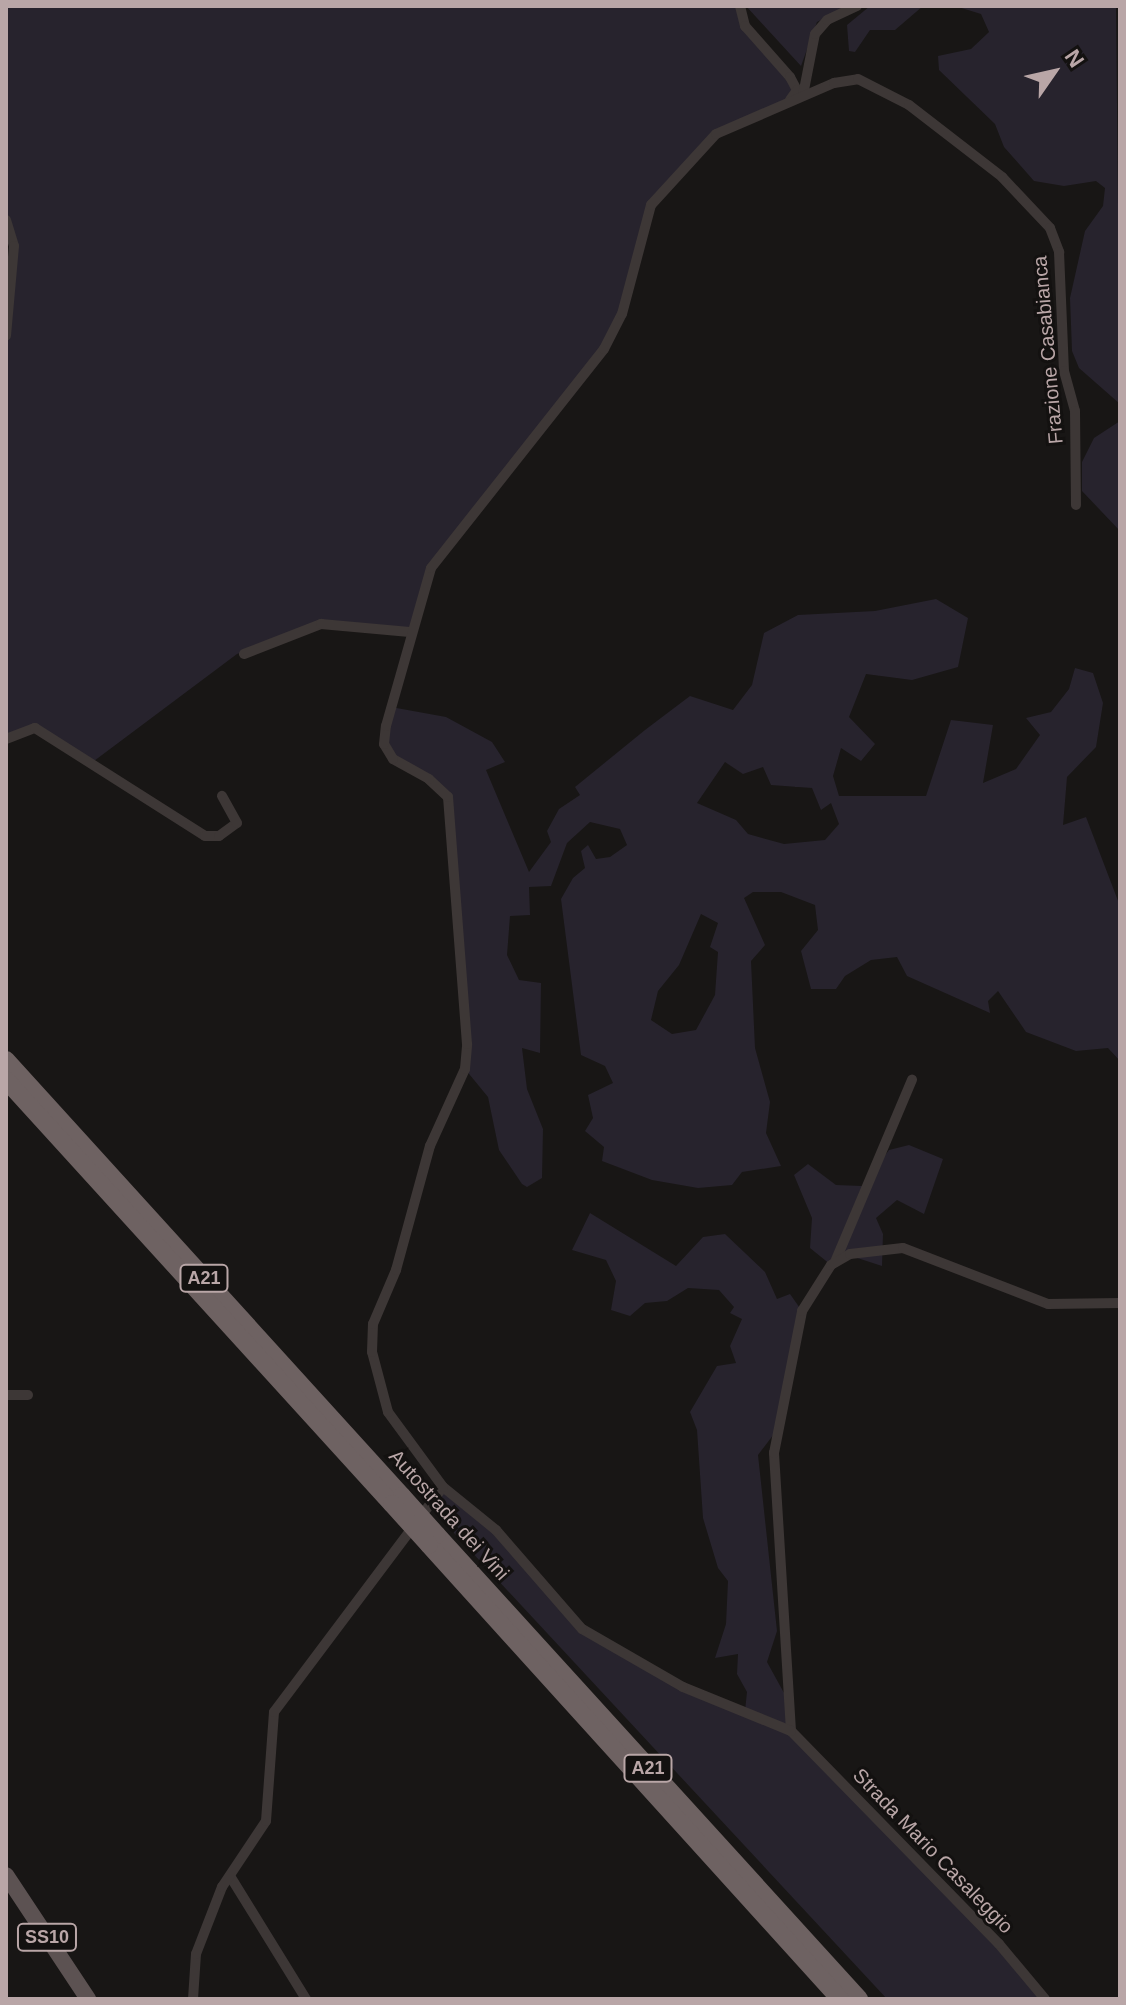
<!DOCTYPE html>
<style>
body{margin:0}
#map{position:relative;width:1126px;height:2005px;overflow:hidden;background:#181615;font-family:Arial,sans-serif}
div>[style]{position:absolute}
.green>*{inset:0;background:#27232d}
.minor>*{height:10px;margin:-5px;padding:0 5px;transform-origin:5px;border-radius:5px;background:#3d3736}
.primary>*{height:16px;margin:-8px;padding:0 8px;transform-origin:8px;border-radius:8px;background:#5c5252}
.motorway>*{height:18px;margin:-9px;padding:0 9px;transform-origin:9px;border-radius:9px;background:#6e6262}
.motorway-bridge>*{height:18px;margin:-9px;padding:0 9px;transform-origin:9px;border-radius:9px;background:#6e6262}
span{translate:-50% -50%;white-space:nowrap;text-align:center;line-height:1.15;-webkit-text-stroke:6px #131110;paint-order:stroke}
.shield-label span{padding:2px 6px;background:#131110;border:2px solid;border-radius:6px;-webkit-text-stroke-width:0}
.shield-label{font-size:18px;color:#b9a6a7;font-weight:700}
.street-label{font-size:20px;color:#b9a6a7}
.frame{position:absolute;inset:0;border:8px solid #b9a6a7;pointer-events:none}
.north{position:absolute;left:1014px;top:32px;width:80px;height:80px;-webkit-text-stroke:6px #131110;paint-order:stroke;rotate:56deg;font-size:22px;font-weight:700;line-height:32px;text-align:center;color:#b9a6a7}
.north::after{content:'';display:block;margin:auto;width:28px;height:36px;background:#b9a6a7;clip-path:polygon(50% 0,100% 100%,50% 72%,0 100%)}
</style>
<div id="map">
<div class="green">
<div style="clip-path:polygon(6px 6px,740px 6px,739px 13px,797px 90px,790px 100px,716px 134px,651px 205px,622px 314px,604px 349px,431px 568px,410px 632px,321px 624px,237px 654px,90px 764px,36px 726px,6px 735px,6px 336px,14px 246px,6px 220px)"></div>
<div style="clip-path:polygon(746px 6px,850px 6px,817px 22px,801px 66px)"></div>
<div style="clip-path:polygon(870px 6px,923px 6px,895px 30px,870px 30px,855px 52px,849px 51px,847px 25px)"></div>
<div style="clip-path:polygon(955px 6px,1116px 6px,1120px 404px,1079px 368px,1072px 351px,1070px 298px,1085px 231px,1103px 206px,1105px 188px,1096px 181px,1064px 186px,1034px 181px,1004px 147px,995px 124px,939px 70px,938px 56px,971px 49px,989px 32px,981px 14px)"></div>
<div style="clip-path:polygon(1120px 421px,1120px 531px,1082px 491px,1082px 462px,1094px 438px)"></div>
<div style="clip-path:polygon(evenodd,936px 599px,968px 618px,958px 667px,912px 680px,866px 674px,849px 717px,875px 744px,861px 761px,841px 748px,833px 776px,839px 796px,926px 796px,951px 720px,993px 725px,983px 783px,1016px 769px,1040px 735px,1026px 718px,1051px 712px,1069px 689px,1075px 668px,1093px 673px,1103px 703px,1096px 747px,1067px 777px,1063px 825px,1086px 817px,1120px 906px,1120px 1061px,1108px 1048px,1076px 1051px,1026px 1032px,998px 991px,988px 1001px,990px 1013px,907px 976px,897px 957px,871px 960px,845px 976px,836px 989px,811px 989px,801px 951px,818px 930px,815px 905px,781px 892px,753px 892px,744px 898px,765px 945px,751px 961px,755px 1048px,770px 1102px,766px 1133px,781px 1166px,742px 1172px,732px 1185px,698px 1188px,652px 1180px,602px 1161px,604px 1147px,585px 1131px,593px 1118px,588px 1095px,613px 1083px,605px 1066px,581px 1055px,561px 899px,573px 878px,585px 868px,581px 851px,588px 845px,596px 859px,610px 857px,627px 845px,620px 829px,590px 822px,567px 843px,551px 886px,529px 887px,530px 915px,510px 916px,507px 955px,519px 980px,541px 983px,540px 1053px,522px 1048px,527px 1089px,543px 1129px,542px 1178px,527px 1187px,522px 1184px,499px 1150px,488px 1097px,465px 1069px,448px 797px,393px 759px,384px 744px,391px 707px,446px 717px,492px 742px,505px 762px,486px 770px,529px 872px,551px 842px,547px 831px,559px 809px,580px 795px,575px 787px,645px 730px,690px 696px,733px 710px,752px 685px,764px 633px,798px 615px,875px 611px,936px 599px,725px 762px,743px 774px,763px 767px,771px 785px,812px 788px,821px 810px,831px 803px,839px 824px,825px 840px,784px 844px,748px 834px,736px 820px,697px 803px,725px 762px,936px 599px,701px 914px,718px 923px,710px 947px,718px 952px,715px 995px,696px 1030px,672px 1034px,651px 1020px,658px 991px,679px 965px,701px 914px)"></div>
<div style="clip-path:polygon(909px 1145px,943px 1159px,924px 1214px,897px 1200px,876px 1218px,883px 1234px,882px 1266px,845px 1254px,831px 1265px,810px 1248px,812px 1218px,794px 1175px,808px 1164px,836px 1185px,862px 1186px,889px 1150px)"></div>
<div style="clip-path:polygon(590px 1213px,676px 1266px,703px 1237px,725px 1234px,765px 1272px,777px 1299px,790px 1294px,802px 1311px,777px 1430px,758px 1455px,777px 1631px,767px 1662px,789px 1702px,791px 1731px,1045px 1999px,887px 1999px,428px 1505px,443px 1487px,496px 1530px,582px 1629px,683px 1687px,745px 1711px,747px 1692px,737px 1674px,738px 1654px,715px 1658px,726px 1624px,728px 1581px,718px 1568px,703px 1518px,697px 1430px,690px 1412px,717px 1366px,736px 1363px,730px 1346px,742px 1319px,730px 1313px,734px 1307px,719px 1290px,688px 1288px,667px 1301px,645px 1303px,630px 1316px,611px 1310px,616px 1281px,606px 1260px,572px 1250px)"></div>
</div>
<div class="minor">
<div style="left:740px;top:6px;width:21px;rotate:76deg"></div>
<div style="left:745px;top:26px;width:68px;rotate:48.6deg"></div>
<div style="left:790px;top:77px;width:15px;rotate:62deg"></div>
<div style="left:797px;top:90px;width:12px;rotate:125deg"></div>
<div style="left:803px;top:95px;width:62px;rotate:-78.9deg"></div>
<div style="left:815px;top:34px;width:18px;rotate:-49deg"></div>
<div style="left:827px;top:20px;width:33px;rotate:-25deg"></div>
<div style="left:6px;top:220px;width:27px;rotate:73deg"></div>
<div style="left:14px;top:246px;width:90px;rotate:95.1deg"></div>
<div style="left:244px;top:654px;width:83px;rotate:-21.3deg"></div>
<div style="left:321px;top:624px;width:89px;rotate:5.1deg"></div>
<div style="left:6px;top:739px;width:31px;rotate:-21deg"></div>
<div style="left:35px;top:728px;width:201px;rotate:32.4deg"></div>
<div style="left:205px;top:836px;width:14px"></div>
<div style="left:219px;top:836px;width:22px;rotate:-36deg"></div>
<div style="left:237px;top:823px;width:31px;rotate:-119deg"></div>
<div style="left:835px;top:1262px;width:198px;rotate:-67.1deg"></div>
<div style="left:6px;top:1395px;width:22px"></div>
<div style="left:791px;top:1731px;width:279px;rotate:-93.5deg"></div>
<div style="left:774px;top:1453px;width:145px;rotate:-78.8deg"></div>
<div style="left:802px;top:1311px;width:54px;rotate:-57.8deg"></div>
<div style="left:831px;top:1265px;width:22px;rotate:-30deg"></div>
<div style="left:850px;top:1254px;width:53px;rotate:-6.5deg"></div>
<div style="left:903px;top:1248px;width:155px;rotate:21.1deg"></div>
<div style="left:1048px;top:1304px;width:72px;rotate:-0.8deg"></div>
<div style="left:230px;top:1876px;width:145px;rotate:58.3deg"></div>
<div style="left:193px;top:1999px;width:45px;rotate:-86.2deg"></div>
<div style="left:196px;top:1954px;width:72px;rotate:-68.8deg"></div>
<div style="left:222px;top:1887px;width:79px;rotate:-56.3deg"></div>
<div style="left:266px;top:1821px;width:109px;rotate:-85.8deg"></div>
<div style="left:274px;top:1712px;width:281px;rotate:-53.1deg"></div>
<div style="left:1045px;top:1999px;width:72px;rotate:-129.9deg"></div>
<div style="left:999px;top:1944px;width:298px;rotate:-134.3deg"></div>
<div style="left:791px;top:1731px;width:117px;rotate:-157.8deg"></div>
<div style="left:683px;top:1687px;width:116px;rotate:-150.1deg"></div>
<div style="left:582px;top:1629px;width:131px;rotate:-131deg"></div>
<div style="left:496px;top:1530px;width:68px;rotate:-140.9deg"></div>
<div style="left:443px;top:1487px;width:93px;rotate:-126.3deg"></div>
<div style="left:388px;top:1412px;width:62px;rotate:-104.9deg"></div>
<div style="left:372px;top:1352px;width:28px;rotate:-88deg"></div>
<div style="left:373px;top:1324px;width:59px;rotate:-66.9deg"></div>
<div style="left:396px;top:1270px;width:129px;rotate:-74.7deg"></div>
<div style="left:430px;top:1146px;width:85px;rotate:-65.6deg"></div>
<div style="left:465px;top:1069px;width:25px;rotate:-85deg"></div>
<div style="left:467px;top:1044px;width:248px;rotate:-94.4deg"></div>
<div style="left:448px;top:797px;width:26px;rotate:-137deg"></div>
<div style="left:429px;top:779px;width:41px;rotate:-150.9deg"></div>
<div style="left:393px;top:759px;width:17px;rotate:-121deg"></div>
<div style="left:384px;top:744px;width:18px;rotate:-84deg"></div>
<div style="left:386px;top:726px;width:164px;rotate:-74.1deg"></div>
<div style="left:431px;top:568px;width:279px;rotate:-51.7deg"></div>
<div style="left:604px;top:349px;width:39px;rotate:-63deg"></div>
<div style="left:622px;top:314px;width:113px;rotate:-75.1deg"></div>
<div style="left:651px;top:205px;width:96px;rotate:-47.5deg"></div>
<div style="left:716px;top:134px;width:129px;rotate:-23.4deg"></div>
<div style="left:834px;top:83px;width:24px;rotate:-9deg"></div>
<div style="left:858px;top:79px;width:57px;rotate:27deg"></div>
<div style="left:909px;top:105px;width:118px;rotate:37.7deg"></div>
<div style="left:1002px;top:177px;width:70px;rotate:46.7deg"></div>
<div style="left:1050px;top:228px;width:26px;rotate:69deg"></div>
<div style="left:1059px;top:252px;width:119px;rotate:87.6deg"></div>
<div style="left:1064px;top:371px;width:41px;rotate:74.6deg"></div>
<div style="left:1075px;top:411px;width:94px;rotate:89.4deg"></div>
</div>
<div class="primary">
<div style="left:6px;top:1875px;width:149px;rotate:56.5deg"></div>
</div>
<div class="motorway">
<div style="left:6px;top:1060px;width:589px;rotate:47.75deg"></div>
<div style="left:6px;top:1080px;width:573px;rotate:47.69deg"></div>
<div style="left:437px;top:1535px;width:627px;rotate:47.71deg"></div>
<div style="left:429px;top:1545px;width:612px;rotate:47.85deg"></div>
</div>
<div class="motorway-bridge">
<div style="left:402px;top:1496px;width:52px;rotate:48.1deg"></div>
<div style="left:392px;top:1504px;width:55px;rotate:47.9deg"></div>
</div>
<div class="shield-label">
<span style="left:204px;top:1278px">A21</span>
<span style="left:648px;top:1768px">A21</span>
<span style="left:47px;top:1937px">SS10</span>
</div>
<div class="street-label">
<span style="left:1048px;top:350px;rotate:-95deg">Frazione Casabianca</span>
<span style="left:449px;top:1515px;rotate:48deg">Autostrada dei Vini</span>
<span style="left:933px;top:1851px;rotate:46deg">Strada Mario Casaleggio</span>
</div>
<div class="frame"></div>
<div class="north">N</div>
</div>
